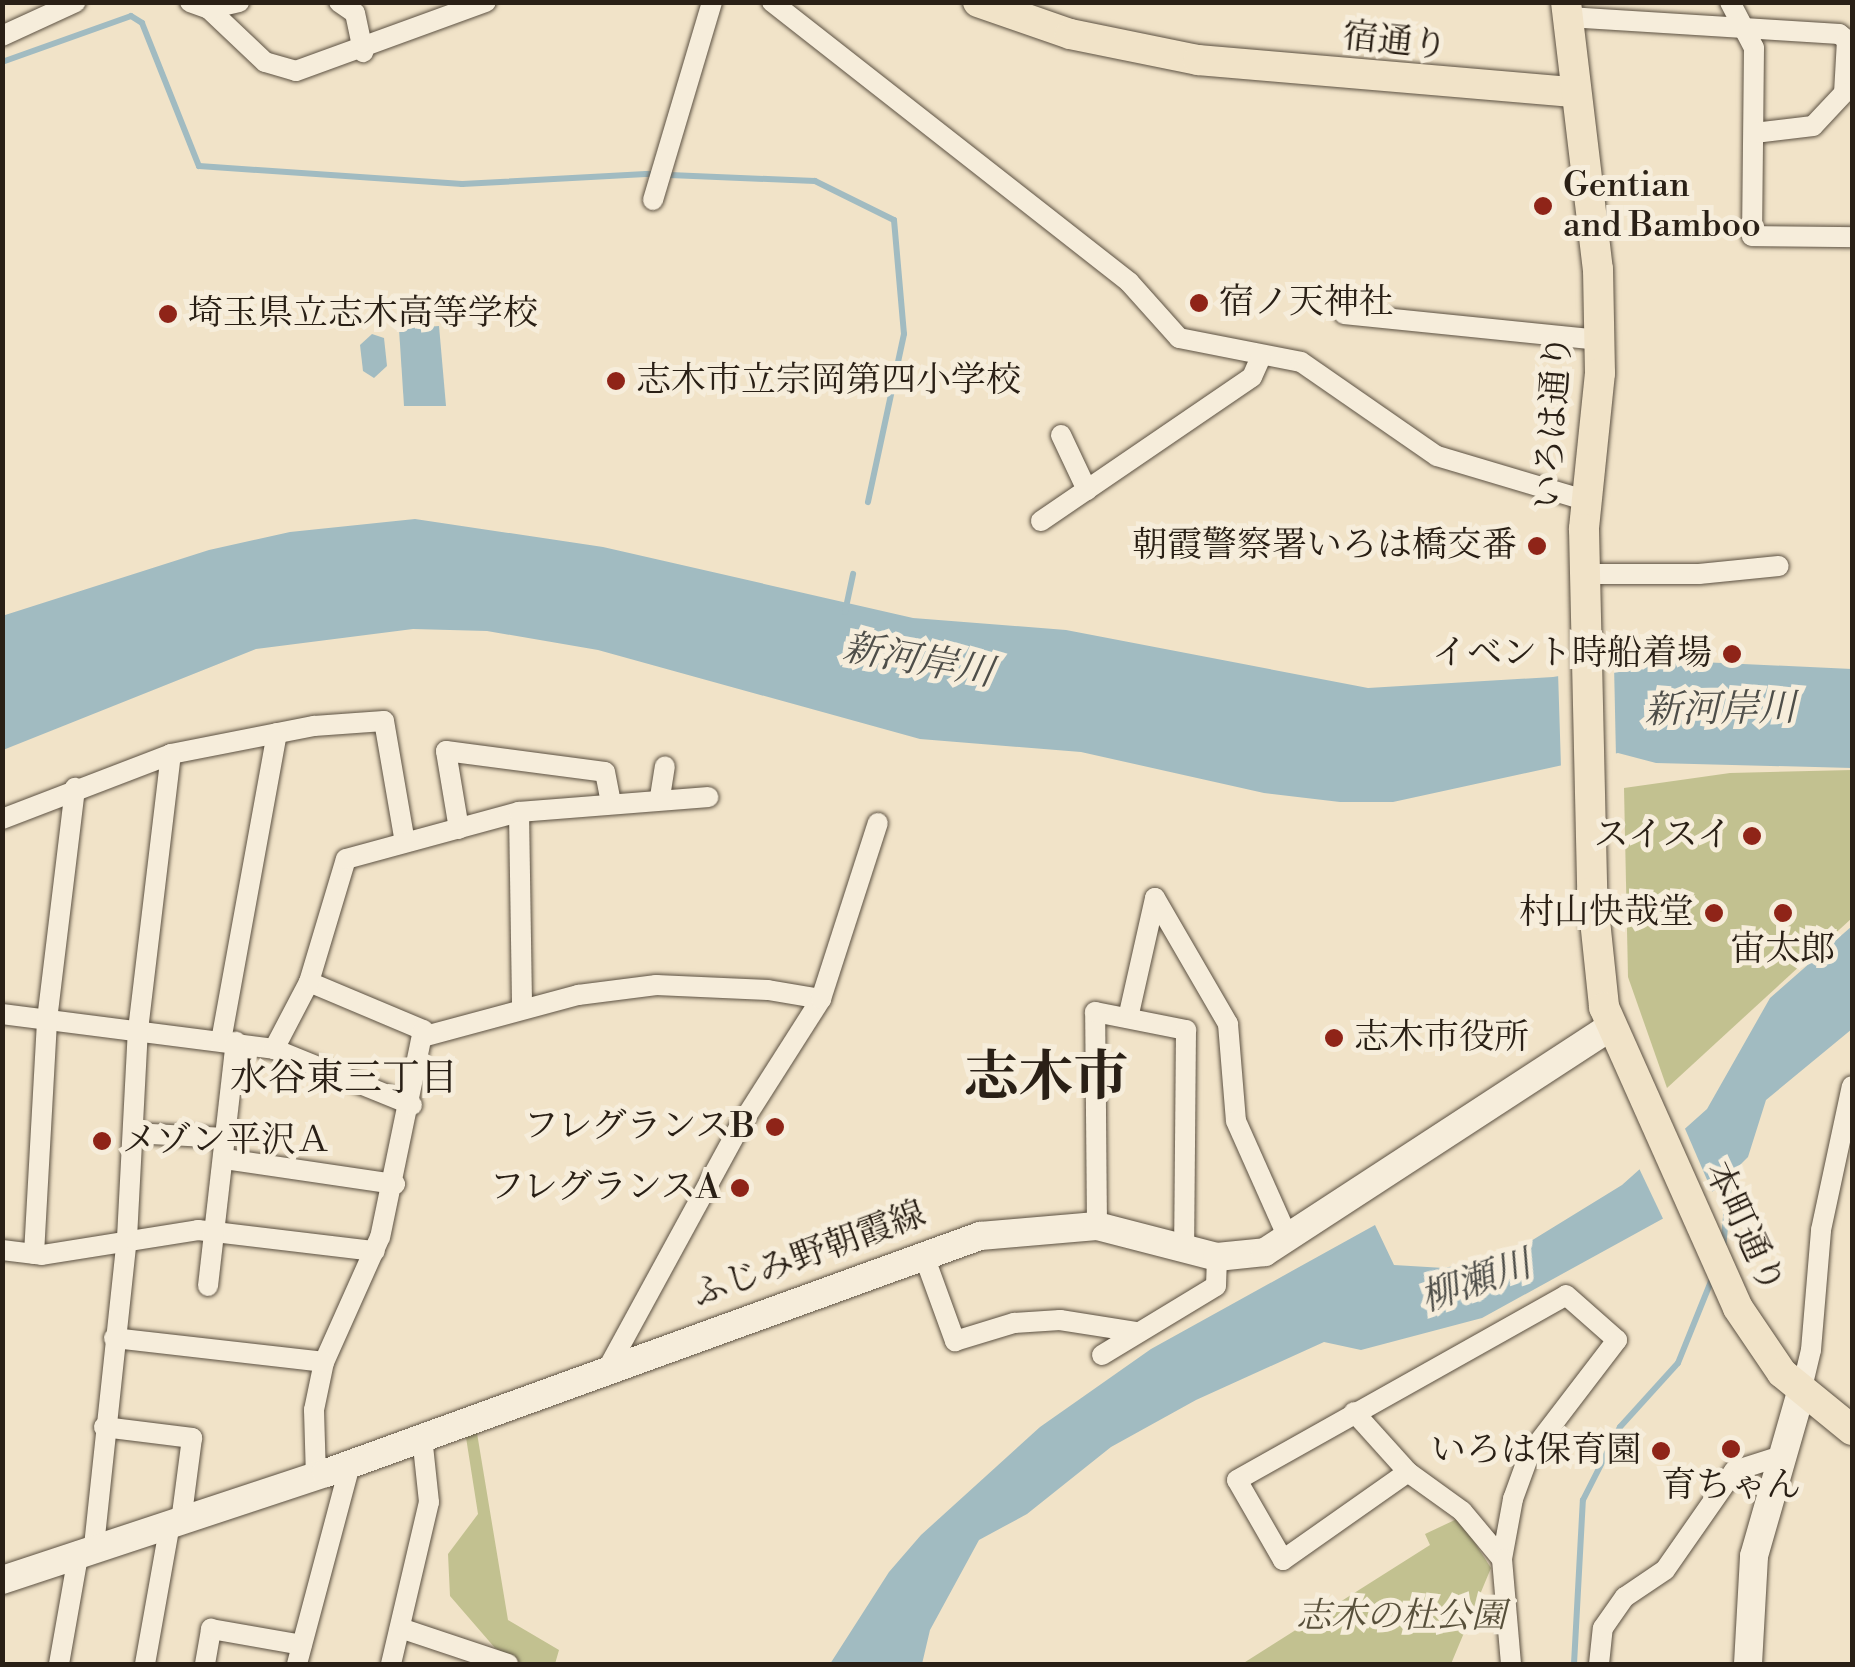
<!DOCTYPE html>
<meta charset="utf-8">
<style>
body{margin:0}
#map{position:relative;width:1855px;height:1667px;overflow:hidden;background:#f1e3c8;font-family:"Libre Bodoni","Noto Serif JP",serif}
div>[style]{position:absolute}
.green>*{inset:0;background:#c2c190}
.water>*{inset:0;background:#a1bbc1}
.pier>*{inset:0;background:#f1e3c8}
.stream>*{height:6px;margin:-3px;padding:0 3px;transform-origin:3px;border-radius:3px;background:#a1bbc1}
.roads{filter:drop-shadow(0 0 2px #5c5142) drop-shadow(0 0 2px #5c5142)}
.minor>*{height:20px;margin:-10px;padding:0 10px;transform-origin:10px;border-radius:10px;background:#f6eddb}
.secondary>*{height:28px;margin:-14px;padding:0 14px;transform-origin:14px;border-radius:14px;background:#f6eddb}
.primary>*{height:30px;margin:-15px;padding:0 15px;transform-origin:15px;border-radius:15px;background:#f1e3c8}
.dots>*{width:28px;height:28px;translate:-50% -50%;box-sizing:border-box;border:5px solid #f6eddb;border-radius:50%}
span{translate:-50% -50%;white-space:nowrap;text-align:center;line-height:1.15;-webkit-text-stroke:10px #f6eddb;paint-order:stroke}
.street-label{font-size:35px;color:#2a2016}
.poi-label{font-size:35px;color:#2a2016}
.left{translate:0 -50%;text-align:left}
.right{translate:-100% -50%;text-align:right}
.park-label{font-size:35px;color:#58503b;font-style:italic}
.water-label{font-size:38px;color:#4e4e49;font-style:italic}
.neighbourhood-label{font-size:38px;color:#2a2016}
.town-label{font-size:55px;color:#2a2016;font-weight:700}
.frame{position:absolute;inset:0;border:5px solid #2a2016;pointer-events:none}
</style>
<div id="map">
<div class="green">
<div style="clip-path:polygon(1852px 770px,1852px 918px,1667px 1088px,1628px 977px,1624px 788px,1730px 773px)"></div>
<div style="clip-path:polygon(476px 1427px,508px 1620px,559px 1650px,555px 1664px,523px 1664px,495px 1648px,450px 1596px,448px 1554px,478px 1514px,465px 1431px)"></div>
<div style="clip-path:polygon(1459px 1518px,1491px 1568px,1451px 1664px,1242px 1664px,1430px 1545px,1425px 1534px)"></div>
</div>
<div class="water">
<div style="clip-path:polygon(439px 326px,446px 406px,404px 406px,399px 329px)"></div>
<div style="clip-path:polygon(372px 334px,384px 338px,387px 366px,374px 378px,363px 371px,360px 345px)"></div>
<div style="clip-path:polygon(415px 519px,603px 547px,913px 618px,1066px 630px,1368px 688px,1553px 677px,1658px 660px,1852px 669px,1852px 768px,1656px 763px,1618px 753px,1393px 802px,1340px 802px,1264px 793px,1081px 752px,920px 739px,598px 650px,487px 631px,413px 629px,256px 649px,3px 750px,2px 616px,209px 550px,290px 532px)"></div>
<div style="clip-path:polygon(1852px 926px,1852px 1029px,1766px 1100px,1748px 1157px,1715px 1190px,1482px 1318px,1361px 1350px,1324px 1342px,1196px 1400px,1111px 1447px,1027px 1514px,979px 1540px,930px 1630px,922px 1664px,830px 1664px,889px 1572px,921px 1535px,1040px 1427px,1151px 1349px,1375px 1225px,1394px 1265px,1444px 1268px,1508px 1255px,1622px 1185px,1707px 1109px,1770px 998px)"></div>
</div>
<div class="pier">
<div style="clip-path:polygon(1614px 664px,1616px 758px,1561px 768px,1558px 671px)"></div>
<div style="clip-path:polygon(1683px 1124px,1714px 1196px,1666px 1225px,1637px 1164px)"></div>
</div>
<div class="stream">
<div style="left:2px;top:62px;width:137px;rotate:-19.6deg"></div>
<div style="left:131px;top:16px;width:13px;rotate:32deg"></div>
<div style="left:142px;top:23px;width:154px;rotate:68.3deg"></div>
<div style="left:199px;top:166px;width:264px;rotate:3.9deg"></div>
<div style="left:462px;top:184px;width:184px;rotate:-3.1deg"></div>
<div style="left:646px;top:174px;width:169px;rotate:2.4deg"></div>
<div style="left:815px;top:181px;width:88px;rotate:26.3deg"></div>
<div style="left:894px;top:220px;width:114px;rotate:85deg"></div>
<div style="left:904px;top:334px;width:172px;rotate:102.1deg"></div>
<div style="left:845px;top:612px;width:39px;rotate:-78deg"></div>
<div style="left:1723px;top:1249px;width:76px;rotate:-84.7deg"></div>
<div style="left:1574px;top:1664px;width:164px;rotate:-86.9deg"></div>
<div style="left:1583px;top:1500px;width:82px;rotate:-63.1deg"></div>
<div style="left:1620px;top:1427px;width:86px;rotate:-47.8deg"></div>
<div style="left:1678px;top:1363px;width:91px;rotate:-68deg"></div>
</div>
<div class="roads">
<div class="minor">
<div style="left:190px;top:2px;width:20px;rotate:20deg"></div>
<div style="left:209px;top:9px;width:77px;rotate:43.4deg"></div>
<div style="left:265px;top:62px;width:32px;rotate:16deg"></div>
<div style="left:296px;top:71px;width:202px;rotate:-20deg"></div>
<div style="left:339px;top:2px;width:19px;rotate:35deg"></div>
<div style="left:355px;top:13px;width:40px;rotate:78deg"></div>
<div style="left:772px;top:2px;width:454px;rotate:38.1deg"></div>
<div style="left:1129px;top:282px;width:75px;rotate:48.2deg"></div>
<div style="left:1179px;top:338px;width:124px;rotate:11.1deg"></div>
<div style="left:1301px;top:362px;width:165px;rotate:34.7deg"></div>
<div style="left:1437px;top:456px;width:154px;rotate:16.6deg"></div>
<div style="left:1730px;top:2px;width:52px;rotate:62.4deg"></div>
<div style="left:1754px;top:48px;width:188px;rotate:90.6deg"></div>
<div style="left:1752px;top:236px;width:100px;rotate:0.6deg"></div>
<div style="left:209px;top:9px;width:31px;rotate:-13deg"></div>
<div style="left:1568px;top:17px;width:272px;rotate:3.6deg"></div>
<div style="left:1839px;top:34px;width:10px;rotate:37deg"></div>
<div style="left:1847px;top:40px;width:53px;rotate:93.2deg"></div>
<div style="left:1844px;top:93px;width:45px;rotate:133.2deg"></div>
<div style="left:1813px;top:126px;width:59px;rotate:173.2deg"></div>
<div style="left:2px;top:36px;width:81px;rotate:-24.7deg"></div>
<div style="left:653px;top:200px;width:207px;rotate:-73.4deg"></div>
<div style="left:1344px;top:314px;width:257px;rotate:5.8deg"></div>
<div style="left:1061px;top:435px;width:61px;rotate:64.7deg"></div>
<div style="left:1041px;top:521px;width:255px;rotate:-34.3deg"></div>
<div style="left:1252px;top:377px;width:22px;rotate:-66deg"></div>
<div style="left:1584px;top:574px;width:115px"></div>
<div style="left:1699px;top:574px;width:80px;rotate:-5.7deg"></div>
<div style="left:660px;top:797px;width:31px;rotate:-81deg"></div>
<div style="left:519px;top:812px;width:197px;rotate:89.1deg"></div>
<div style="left:2px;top:819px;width:181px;rotate:-21deg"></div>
<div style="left:171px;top:754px;width:146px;rotate:-11.1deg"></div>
<div style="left:314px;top:726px;width:70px;rotate:-4.1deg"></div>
<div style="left:384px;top:721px;width:123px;rotate:80.2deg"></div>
<div style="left:459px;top:829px;width:79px;rotate:-99.5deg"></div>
<div style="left:446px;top:751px;width:160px;rotate:7.5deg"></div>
<div style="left:605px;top:772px;width:32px;rotate:79deg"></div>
<div style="left:309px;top:982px;width:124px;rotate:22.8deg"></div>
<div style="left:423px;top:1030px;width:211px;rotate:101.7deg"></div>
<div style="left:380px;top:1237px;width:137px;rotate:114.1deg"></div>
<div style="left:324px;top:1362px;width:49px;rotate:101.8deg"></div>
<div style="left:314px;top:1410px;width:66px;rotate:88.3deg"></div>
<div style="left:2px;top:1014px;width:274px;rotate:7.3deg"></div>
<div style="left:274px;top:1049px;width:149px;rotate:22.1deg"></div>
<div style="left:1128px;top:1018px;width:123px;rotate:-77.3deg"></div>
<div style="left:1155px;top:898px;width:146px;rotate:59.9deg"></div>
<div style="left:1228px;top:1024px;width:97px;rotate:85.3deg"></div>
<div style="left:1236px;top:1121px;width:130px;rotate:66deg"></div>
<div style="left:422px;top:1037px;width:162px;rotate:-15.1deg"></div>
<div style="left:578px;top:995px;width:79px;rotate:-7.3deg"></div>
<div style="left:656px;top:985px;width:112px;rotate:2.6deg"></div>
<div style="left:768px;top:990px;width:54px;rotate:9.6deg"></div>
<div style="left:221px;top:1041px;width:313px;rotate:-79.7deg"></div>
<div style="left:274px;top:1049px;width:76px;rotate:-62.4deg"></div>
<div style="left:309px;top:982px;width:128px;rotate:-73.3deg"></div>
<div style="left:346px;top:859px;width:179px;rotate:-15.2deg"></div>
<div style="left:519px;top:812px;width:190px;rotate:-4.5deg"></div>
<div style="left:133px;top:1133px;width:92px;rotate:3.1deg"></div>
<div style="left:225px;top:1159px;width:172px;rotate:8.4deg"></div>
<div style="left:1097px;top:1226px;width:214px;rotate:-90.5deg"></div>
<div style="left:1095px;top:1012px;width:93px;rotate:11.2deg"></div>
<div style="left:1186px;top:1030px;width:217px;rotate:90.5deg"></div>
<div style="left:2px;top:1250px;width:40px;rotate:7.1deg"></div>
<div style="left:42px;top:1255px;width:158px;rotate:-9.1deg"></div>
<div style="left:198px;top:1230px;width:178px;rotate:6.8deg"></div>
<div style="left:923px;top:1253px;width:94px;rotate:70deg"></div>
<div style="left:955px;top:1341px;width:62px;rotate:-17deg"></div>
<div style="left:1014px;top:1323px;width:46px;rotate:-3.7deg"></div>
<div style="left:1060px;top:1320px;width:78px;rotate:8.9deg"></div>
<div style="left:34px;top:1254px;width:234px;rotate:-86.8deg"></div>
<div style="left:47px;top:1020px;width:234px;rotate:-83.1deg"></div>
<div style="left:208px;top:1286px;width:246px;rotate:-83.5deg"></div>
<div style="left:114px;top:1338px;width:211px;rotate:6.5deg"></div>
<div style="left:1102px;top:1355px;width:133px;rotate:-31.2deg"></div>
<div style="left:1216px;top:1286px;width:29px;rotate:-88deg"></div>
<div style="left:608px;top:1368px;width:270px;rotate:-61.4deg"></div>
<div style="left:737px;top:1131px;width:156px;rotate:-57.5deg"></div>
<div style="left:821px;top:999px;width:185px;rotate:-72.1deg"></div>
<div style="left:1801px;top:1392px;width:43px;rotate:-76.6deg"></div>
<div style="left:1811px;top:1350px;width:120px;rotate:-85.2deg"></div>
<div style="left:1821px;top:1230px;width:147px;rotate:-77.9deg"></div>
<div style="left:1354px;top:1412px;width:81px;rotate:48deg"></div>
<div style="left:104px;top:1427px;width:89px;rotate:7.1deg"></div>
<div style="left:192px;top:1438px;width:84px;rotate:97.5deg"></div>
<div style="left:94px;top:1546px;width:310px;rotate:-83.9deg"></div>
<div style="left:127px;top:1238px;width:208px;rotate:-87deg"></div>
<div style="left:138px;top:1030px;width:278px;rotate:-83.2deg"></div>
<div style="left:1502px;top:1559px;width:62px;rotate:-129.8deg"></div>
<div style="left:1462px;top:1511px;width:67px;rotate:-144.2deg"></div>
<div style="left:1408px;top:1472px;width:153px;rotate:144.9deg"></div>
<div style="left:1283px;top:1560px;width:92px;rotate:-119.9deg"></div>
<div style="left:1237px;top:1480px;width:377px;rotate:-29.3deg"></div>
<div style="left:1566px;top:1295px;width:68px;rotate:41.4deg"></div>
<div style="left:1617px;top:1340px;width:145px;rotate:127.4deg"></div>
<div style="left:1529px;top:1455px;width:47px;rotate:110deg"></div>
<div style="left:1513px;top:1499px;width:61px;rotate:100.4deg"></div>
<div style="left:1502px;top:1559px;width:105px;rotate:85.1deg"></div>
<div style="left:400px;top:1628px;width:114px;rotate:18.4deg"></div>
<div style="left:59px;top:1664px;width:115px;rotate:-80deg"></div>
<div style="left:145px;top:1664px;width:142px;rotate:-79.9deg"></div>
<div style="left:205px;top:1664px;width:36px;rotate:-80deg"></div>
<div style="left:211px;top:1629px;width:92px;rotate:10deg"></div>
<div style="left:297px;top:1664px;width:206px;rotate:-75.1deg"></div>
<div style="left:391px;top:1664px;width:166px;rotate:-76.8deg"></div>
<div style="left:429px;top:1502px;width:65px;rotate:-96.1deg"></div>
<div style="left:1599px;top:1664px;width:36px;rotate:-84deg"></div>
<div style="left:1603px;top:1628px;width:38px;rotate:-55deg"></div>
<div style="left:1625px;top:1597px;width:48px;rotate:-34deg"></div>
<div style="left:1665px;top:1570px;width:121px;rotate:-55.1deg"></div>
<div style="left:1734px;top:1471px;width:46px;rotate:-17.7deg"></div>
</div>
<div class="secondary">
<div style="left:2px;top:1580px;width:341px;rotate:-18.3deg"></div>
<div style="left:326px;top:1473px;width:696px;rotate:-19.92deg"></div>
<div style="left:980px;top:1236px;width:117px;rotate:-4.9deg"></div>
<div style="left:1097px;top:1226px;width:124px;rotate:14.5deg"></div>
<div style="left:1217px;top:1257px;width:48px;rotate:-5.9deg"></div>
<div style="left:1265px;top:1252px;width:411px;rotate:-33.1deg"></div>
<div style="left:1748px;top:1664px;width:108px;rotate:-86.8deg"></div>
<div style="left:1754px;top:1556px;width:171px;rotate:-74deg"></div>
</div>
<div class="primary">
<div style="left:978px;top:2px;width:97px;rotate:19.2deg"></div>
<div style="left:1070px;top:34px;width:131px;rotate:11.5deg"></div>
<div style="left:1198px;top:60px;width:376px;rotate:4.9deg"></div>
<div style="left:1566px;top:2px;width:269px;rotate:83.2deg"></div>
<div style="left:1598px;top:269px;width:104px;rotate:88.9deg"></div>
<div style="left:1600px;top:373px;width:157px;rotate:95.9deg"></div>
<div style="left:1584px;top:529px;width:363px;rotate:88.7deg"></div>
<div style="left:1592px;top:892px;width:116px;rotate:84deg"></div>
<div style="left:1604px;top:1007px;width:329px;rotate:66deg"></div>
<div style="left:1738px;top:1308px;width:78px;rotate:55.9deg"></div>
<div style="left:1782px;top:1373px;width:90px;rotate:39.2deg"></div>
</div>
</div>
<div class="dots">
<div style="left:1543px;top:206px;background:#8f2418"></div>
<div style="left:1199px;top:303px;background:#8f2418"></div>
<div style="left:168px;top:314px;background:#8f2418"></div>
<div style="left:616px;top:381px;background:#8f2418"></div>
<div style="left:1537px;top:546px;background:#8f2418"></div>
<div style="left:1732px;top:654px;background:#8f2418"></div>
<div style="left:1752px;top:836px;background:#8f2418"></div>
<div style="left:1714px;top:913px;background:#8f2418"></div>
<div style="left:1783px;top:913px;background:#8f2418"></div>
<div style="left:1334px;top:1038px;background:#8f2418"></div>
<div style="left:775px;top:1127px;background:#8f2418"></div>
<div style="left:102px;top:1141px;background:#8f2418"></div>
<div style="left:740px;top:1188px;background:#8f2418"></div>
<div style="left:1731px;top:1449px;background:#8f2418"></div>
<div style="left:1661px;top:1451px;background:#8f2418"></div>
</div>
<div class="street-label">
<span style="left:1395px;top:42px;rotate:6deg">宿通り</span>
<span style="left:1554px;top:422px;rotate:-86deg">いろは通り</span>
<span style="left:1744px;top:1228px;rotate:65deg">本町通り</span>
<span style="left:809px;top:1255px;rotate:-20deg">ふじみ野朝霞線</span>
</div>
<div class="poi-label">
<span class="left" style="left:1563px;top:206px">Gentian<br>and Bamboo</span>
<span class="left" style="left:1219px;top:303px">宿ノ天神社</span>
<span class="left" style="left:188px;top:314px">埼玉県立志木高等学校</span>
<span class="left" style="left:636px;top:381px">志木市立宗岡第四小学校</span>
<span class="right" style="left:1517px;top:546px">朝霞警察署いろは橋交番</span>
<span class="right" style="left:1712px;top:654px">イベント時船着場</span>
<span class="right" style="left:1732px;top:836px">スイスイ</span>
<span class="right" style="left:1694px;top:913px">村山快哉堂</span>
<span style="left:1783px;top:950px">宙太郎</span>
<span class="left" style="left:1354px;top:1038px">志木市役所</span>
<span class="right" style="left:755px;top:1127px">フレグランスB</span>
<span class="left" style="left:122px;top:1141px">メゾン平沢Ａ</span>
<span class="right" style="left:720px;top:1188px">フレグランスA</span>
<span class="right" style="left:1641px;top:1451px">いろは保育園</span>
<span style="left:1731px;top:1486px">育ちゃん</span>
</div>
<div class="park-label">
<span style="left:1401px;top:1617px">志木の杜公園</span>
</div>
<div class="water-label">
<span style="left:918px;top:661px;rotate:10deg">新河岸川</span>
<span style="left:1720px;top:710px;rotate:-1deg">新河岸川</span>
<span style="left:1476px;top:1282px;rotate:-19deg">柳瀬川</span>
</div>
<div class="neighbourhood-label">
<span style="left:344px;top:1079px">水谷東三丁目</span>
</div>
<div class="town-label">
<span style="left:1046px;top:1079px">志木市</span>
</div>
<div class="frame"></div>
</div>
